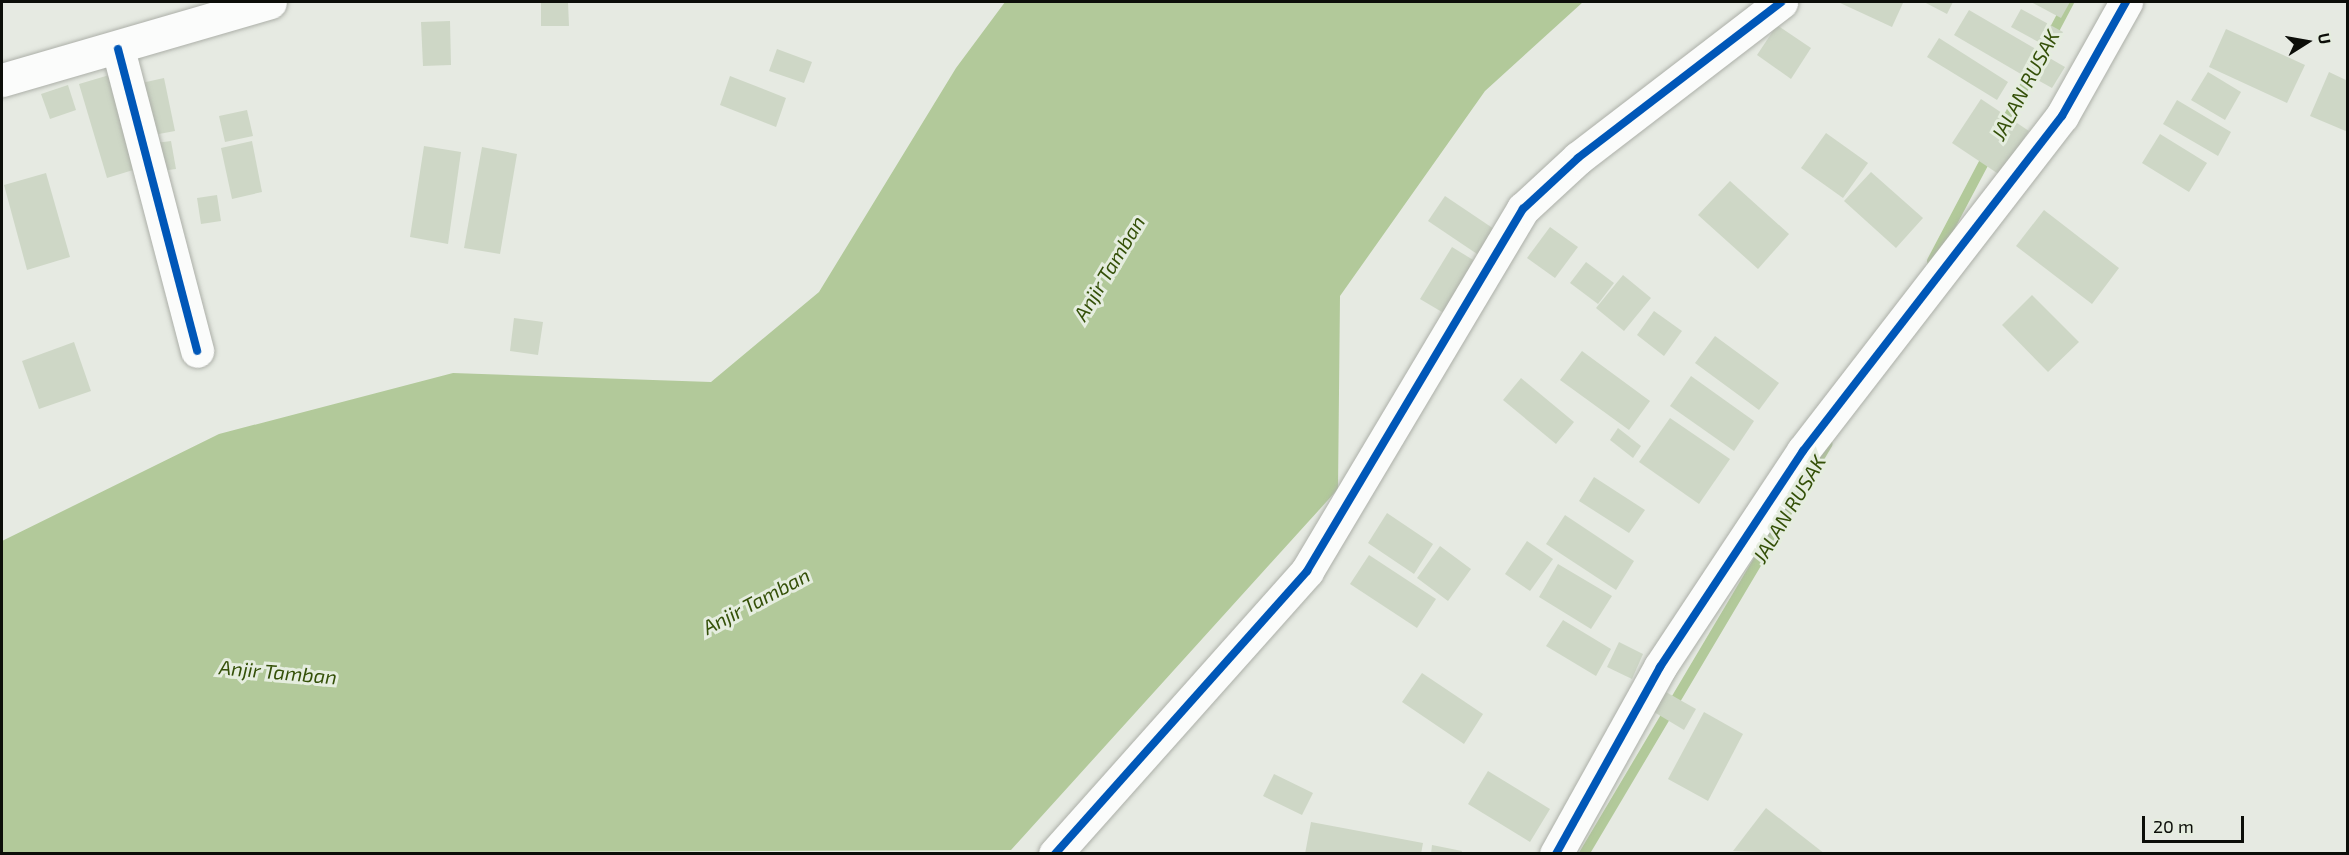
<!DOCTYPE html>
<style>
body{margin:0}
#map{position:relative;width:2349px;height:855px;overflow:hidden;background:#e6eae2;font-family:"Exo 2",sans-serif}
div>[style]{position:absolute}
.water>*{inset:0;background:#b2c99a}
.stream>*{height:10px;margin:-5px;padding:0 5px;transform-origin:5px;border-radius:5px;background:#b2c99a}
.building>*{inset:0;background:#ced7c6}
.roads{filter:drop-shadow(0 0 2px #acafa8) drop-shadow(0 0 2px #acafa8)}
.minor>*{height:33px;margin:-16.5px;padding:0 16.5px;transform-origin:16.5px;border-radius:16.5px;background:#fbfcfb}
.cycleway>*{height:8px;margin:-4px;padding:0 4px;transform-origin:4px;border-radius:4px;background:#0057b8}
span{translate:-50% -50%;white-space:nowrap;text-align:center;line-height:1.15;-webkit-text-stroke:6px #e5eddf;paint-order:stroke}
.water-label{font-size:20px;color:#345008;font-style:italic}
.frame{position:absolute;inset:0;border:3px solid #0c0e09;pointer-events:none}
.north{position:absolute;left:2277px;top:12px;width:60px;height:60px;-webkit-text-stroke:4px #e5eddf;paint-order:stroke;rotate:79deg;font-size:16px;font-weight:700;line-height:24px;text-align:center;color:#0c0e09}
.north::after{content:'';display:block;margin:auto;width:21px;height:27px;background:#0c0e09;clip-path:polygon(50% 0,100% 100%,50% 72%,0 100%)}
.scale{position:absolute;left:2142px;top:816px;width:102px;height:27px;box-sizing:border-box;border:3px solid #0c0e09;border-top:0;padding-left:8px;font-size:18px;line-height:21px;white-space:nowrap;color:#0c0e09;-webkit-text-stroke:4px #e5eddf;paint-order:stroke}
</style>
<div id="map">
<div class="water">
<div style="clip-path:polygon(1005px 2px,1583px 2px,1485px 91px,1340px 296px,1338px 489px,1011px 850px,2px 854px,2px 541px,219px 434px,453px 373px,711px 382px,819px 292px,956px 68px)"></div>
</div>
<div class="stream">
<div style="left:2002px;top:129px;width:144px;rotate:-62.2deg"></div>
<div style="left:1932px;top:261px;width:122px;rotate:-62.2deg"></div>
<div style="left:1584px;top:854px;width:477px;rotate:-59.3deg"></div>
</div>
<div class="building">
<div style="clip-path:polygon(541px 2px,568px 2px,569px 26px,541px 26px)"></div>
<div style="clip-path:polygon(1838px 2px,1899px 2px,1903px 3px,1892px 27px)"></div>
<div style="clip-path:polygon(1924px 2px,1953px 2px,1947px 14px)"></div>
<div style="clip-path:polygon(2031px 2px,2070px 2px,2061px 18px)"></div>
<div style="clip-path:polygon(2021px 9px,2063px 32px,2053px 50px,2011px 27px)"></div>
<div style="clip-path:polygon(1969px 10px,2041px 52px,2026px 77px,1954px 35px)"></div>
<div style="clip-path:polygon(450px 21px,451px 65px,423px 66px,421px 22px)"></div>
<div style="clip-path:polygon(1777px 25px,1811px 48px,1791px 79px,1757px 55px)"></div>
<div style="clip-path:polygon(2226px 29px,2305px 65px,2287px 103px,2209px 67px)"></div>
<div style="clip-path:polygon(1939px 38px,2008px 82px,1997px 100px,1927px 57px)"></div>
<div style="clip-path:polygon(777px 49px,812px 62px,804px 83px,769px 71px)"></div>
<div style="clip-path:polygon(2046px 56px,2065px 67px,2052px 88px,2034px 78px)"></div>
<div style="clip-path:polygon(2208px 72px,2241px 92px,2225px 120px,2191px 100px)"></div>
<div style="clip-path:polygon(2329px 72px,2348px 81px,2348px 132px,2310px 116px)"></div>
<div style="clip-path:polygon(116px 73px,143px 167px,107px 178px,79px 84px)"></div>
<div style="clip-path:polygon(730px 76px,786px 98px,776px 127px,720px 105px)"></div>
<div style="clip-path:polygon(164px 78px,175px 131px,148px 136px,137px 84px)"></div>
<div style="clip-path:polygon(68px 85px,76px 110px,50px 119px,41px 94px)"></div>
<div style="clip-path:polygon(1981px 99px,2029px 131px,2000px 175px,1952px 143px)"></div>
<div style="clip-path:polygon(2177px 100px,2231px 132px,2218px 156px,2163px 124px)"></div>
<div style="clip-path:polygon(247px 110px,253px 136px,225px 142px,219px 116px)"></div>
<div style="clip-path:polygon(1826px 133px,1868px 163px,1843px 198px,1801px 168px)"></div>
<div style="clip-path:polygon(2160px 134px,2207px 163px,2189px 192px,2142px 163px)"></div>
<div style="clip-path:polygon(171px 141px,176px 169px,153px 172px,148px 144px)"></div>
<div style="clip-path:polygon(252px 141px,262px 192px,232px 199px,221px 148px)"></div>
<div style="clip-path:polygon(424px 146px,461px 152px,448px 244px,410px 237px)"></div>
<div style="clip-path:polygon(482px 147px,517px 154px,500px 254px,464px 248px)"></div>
<div style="clip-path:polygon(1871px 172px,1923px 218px,1896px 248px,1844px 201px)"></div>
<div style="clip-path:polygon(46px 173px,70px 257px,27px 270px,4px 185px)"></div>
<div style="clip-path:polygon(1730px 181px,1789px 234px,1758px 269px,1698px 215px)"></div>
<div style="clip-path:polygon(217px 195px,221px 221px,201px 224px,197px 198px)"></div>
<div style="clip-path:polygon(1445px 196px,1503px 235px,1486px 260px,1428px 221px)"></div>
<div style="clip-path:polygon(2044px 210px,2119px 268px,2092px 304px,2016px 246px)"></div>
<div style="clip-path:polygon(1550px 227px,1578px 247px,1555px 278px,1527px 258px)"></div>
<div style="clip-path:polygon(1452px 247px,1483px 266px,1452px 318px,1420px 299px)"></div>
<div style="clip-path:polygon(1586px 262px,1614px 283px,1598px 304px,1570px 283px)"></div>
<div style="clip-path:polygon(1623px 275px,1651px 298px,1624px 331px,1596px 308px)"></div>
<div style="clip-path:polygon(2032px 295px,2079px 342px,2048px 372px,2002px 325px)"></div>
<div style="clip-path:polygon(1654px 311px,1682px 331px,1664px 356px,1637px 335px)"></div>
<div style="clip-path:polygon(514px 318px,543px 322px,538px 355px,510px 351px)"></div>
<div style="clip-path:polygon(1715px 336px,1779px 383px,1759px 410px,1695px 363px)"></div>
<div style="clip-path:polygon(74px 342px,91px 391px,39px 409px,22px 361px)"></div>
<div style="clip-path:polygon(1582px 351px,1650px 401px,1629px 430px,1560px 380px)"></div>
<div style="clip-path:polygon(1691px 376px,1754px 421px,1734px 451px,1670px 406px)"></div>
<div style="clip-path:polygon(1521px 378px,1574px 422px,1556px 444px,1503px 400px)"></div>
<div style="clip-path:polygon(1670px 418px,1730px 459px,1699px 504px,1639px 462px)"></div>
<div style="clip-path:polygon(1618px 428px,1641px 446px,1633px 458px,1610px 440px)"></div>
<div style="clip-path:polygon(1594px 477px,1645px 510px,1629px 533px,1579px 501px)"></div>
<div style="clip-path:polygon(1387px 513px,1433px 544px,1414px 574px,1368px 543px)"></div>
<div style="clip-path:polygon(1565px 515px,1634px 561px,1616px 590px,1546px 544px)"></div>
<div style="clip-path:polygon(1527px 541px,1553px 559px,1530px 591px,1505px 574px)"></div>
<div style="clip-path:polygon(1440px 546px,1471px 569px,1448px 601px,1417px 578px)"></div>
<div style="clip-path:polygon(1369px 555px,1436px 599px,1417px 628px,1350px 584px)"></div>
<div style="clip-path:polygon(1558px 564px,1612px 596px,1591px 629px,1539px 597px)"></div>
<div style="clip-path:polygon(1563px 620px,1611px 649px,1596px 676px,1546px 646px)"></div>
<div style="clip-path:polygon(1619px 642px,1643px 654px,1632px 679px,1607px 667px)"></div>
<div style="clip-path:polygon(1422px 673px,1483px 714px,1464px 744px,1402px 702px)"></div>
<div style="clip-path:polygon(1666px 692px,1696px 709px,1684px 730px,1654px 712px)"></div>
<div style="clip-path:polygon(1704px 712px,1743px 734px,1708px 801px,1668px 779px)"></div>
<div style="clip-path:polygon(1488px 771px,1550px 809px,1530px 842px,1468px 804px)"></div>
<div style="clip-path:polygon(1274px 774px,1313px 793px,1302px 815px,1263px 796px)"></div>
<div style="clip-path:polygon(1766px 808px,1825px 854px,1733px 851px)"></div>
<div style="clip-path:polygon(1311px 822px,1423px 843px,1421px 854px,1305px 854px)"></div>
<div style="clip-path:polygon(1432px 845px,1462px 851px,1461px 854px,1431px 854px)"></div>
</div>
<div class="roads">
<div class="minor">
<div style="left:118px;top:49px;width:312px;rotate:75.3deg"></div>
<div style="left:2px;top:80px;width:279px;rotate:-16.2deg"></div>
<div style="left:1055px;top:854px;width:379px;rotate:-48.3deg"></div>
<div style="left:1307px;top:571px;width:422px;rotate:-59.2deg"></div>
<div style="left:1523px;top:209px;width:75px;rotate:-42.8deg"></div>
<div style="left:1578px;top:158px;width:256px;rotate:-37.5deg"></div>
<div style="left:1556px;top:854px;width:214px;rotate:-60.9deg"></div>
<div style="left:1660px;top:667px;width:259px;rotate:-56.5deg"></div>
<div style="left:1803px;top:451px;width:423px;rotate:-52.3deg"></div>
<div style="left:2062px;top:116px;width:131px;rotate:-60.7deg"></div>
</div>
</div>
<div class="cycleway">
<div style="left:118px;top:49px;width:312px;rotate:75.3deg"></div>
<div style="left:1055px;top:854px;width:379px;rotate:-48.3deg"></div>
<div style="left:1307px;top:571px;width:422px;rotate:-59.2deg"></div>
<div style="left:1523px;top:209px;width:75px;rotate:-42.8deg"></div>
<div style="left:1578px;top:158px;width:256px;rotate:-37.5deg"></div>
<div style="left:1556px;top:854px;width:214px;rotate:-60.9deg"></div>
<div style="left:1660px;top:667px;width:259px;rotate:-56.5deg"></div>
<div style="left:1803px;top:451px;width:423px;rotate:-52.3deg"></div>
<div style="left:2062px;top:116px;width:131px;rotate:-60.7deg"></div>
</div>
<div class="water-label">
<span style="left:2025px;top:85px;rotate:-62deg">JALAN RUSAK</span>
<span style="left:1109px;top:268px;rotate:-59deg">Anjir Tamban</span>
<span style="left:1789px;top:509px;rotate:-59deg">JALAN RUSAK</span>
<span style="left:756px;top:601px;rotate:-28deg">Anjir Tamban</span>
<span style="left:278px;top:672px;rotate:5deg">Anjir Tamban</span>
</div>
<div class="frame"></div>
<div class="north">U</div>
<div class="scale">20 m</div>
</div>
